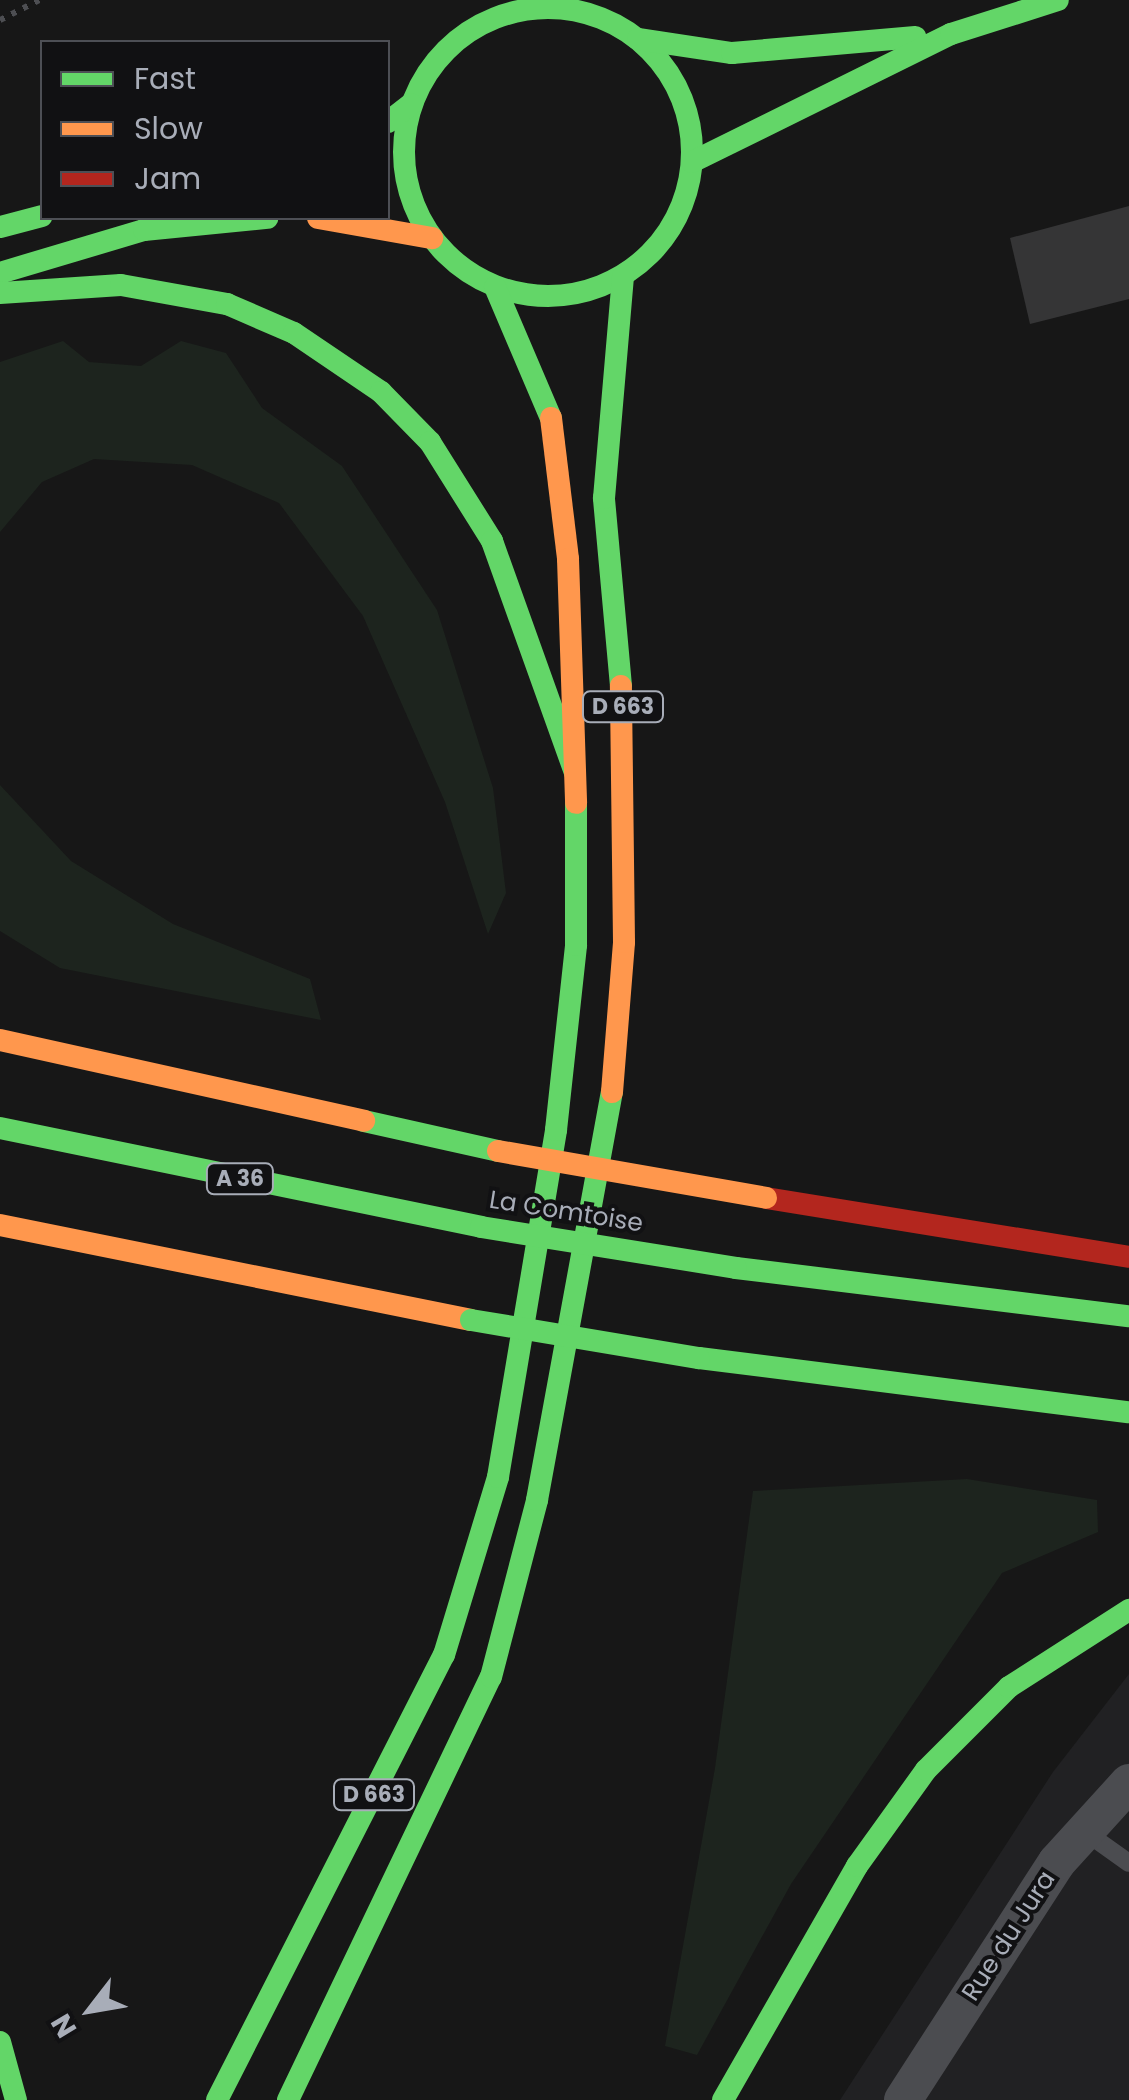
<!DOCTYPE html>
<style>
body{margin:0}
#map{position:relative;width:1129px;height:2100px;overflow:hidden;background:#171717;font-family:Poppins,sans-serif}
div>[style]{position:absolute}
.built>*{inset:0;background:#212123}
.green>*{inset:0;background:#1d241e}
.building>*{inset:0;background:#353536}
.path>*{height:6px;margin-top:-3px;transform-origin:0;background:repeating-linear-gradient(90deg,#4d4e52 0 5px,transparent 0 13px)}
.lane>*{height:18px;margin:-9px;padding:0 9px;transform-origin:9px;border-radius:9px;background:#4b4c50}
.street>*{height:38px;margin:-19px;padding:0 19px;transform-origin:19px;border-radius:19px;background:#4b4c50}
.fast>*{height:22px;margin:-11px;padding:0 11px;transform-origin:11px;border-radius:11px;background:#63d668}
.fast>.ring{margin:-11px;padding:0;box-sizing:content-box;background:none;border:22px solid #63d668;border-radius:50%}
.slow>*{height:22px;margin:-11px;padding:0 11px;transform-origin:11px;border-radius:11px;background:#ff974d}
.jam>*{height:22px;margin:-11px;padding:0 11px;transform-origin:11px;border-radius:11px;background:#b3261e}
.fast-bridge>*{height:22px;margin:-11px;padding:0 11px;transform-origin:11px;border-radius:11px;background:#63d668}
.slow-bridge>*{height:22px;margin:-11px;padding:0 11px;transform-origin:11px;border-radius:11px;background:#ff974d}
span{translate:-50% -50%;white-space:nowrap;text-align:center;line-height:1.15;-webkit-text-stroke:8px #111113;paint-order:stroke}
.shield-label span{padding:2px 8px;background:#111113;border:2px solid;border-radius:8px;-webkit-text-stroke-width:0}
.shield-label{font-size:22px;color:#a8adb8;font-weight:700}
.street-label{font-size:25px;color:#a8adb8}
.legend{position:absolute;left:40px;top:40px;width:350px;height:180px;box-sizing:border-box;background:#111113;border:2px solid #4d4f55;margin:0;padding:12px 18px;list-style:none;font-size:30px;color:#a8adb8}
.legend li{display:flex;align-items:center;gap:20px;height:50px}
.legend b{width:50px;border:2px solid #4d4f55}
.north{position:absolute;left:40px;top:1960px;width:100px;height:100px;-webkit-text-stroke:8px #111113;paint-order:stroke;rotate:239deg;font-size:28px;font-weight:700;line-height:40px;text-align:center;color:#a8adb8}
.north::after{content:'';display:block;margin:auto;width:35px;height:45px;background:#a8adb8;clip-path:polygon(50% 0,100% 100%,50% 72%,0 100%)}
</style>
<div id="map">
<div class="built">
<div style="clip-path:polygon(1129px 1674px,1129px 2100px,840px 2100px,1053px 1772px)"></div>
</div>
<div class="green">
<div style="clip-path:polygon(63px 341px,89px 362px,141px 366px,181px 341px,226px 353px,262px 408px,342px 466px,437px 610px,493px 788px,506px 893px,488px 934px,445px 802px,363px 616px,279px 503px,192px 465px,94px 459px,42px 482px,0 532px,0 362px)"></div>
<div style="clip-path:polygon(0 785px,71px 861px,173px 924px,310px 979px,321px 1020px,60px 968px,0 931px)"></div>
<div style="clip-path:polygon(967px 1479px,1097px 1500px,1098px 1532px,1002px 1573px,791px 1884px,697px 2055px,665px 2046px,715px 1768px,753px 1491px)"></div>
</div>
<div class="building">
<div style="clip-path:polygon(1129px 206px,1129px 299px,1030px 324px,1010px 238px)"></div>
</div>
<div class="path">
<div style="left:0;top:20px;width:44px;rotate:-27.1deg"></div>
</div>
<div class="lane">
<div style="left:1084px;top:1831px;width:55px;rotate:35.4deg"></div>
</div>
<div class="street">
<div style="left:903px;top:2100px;width:283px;rotate:-57.1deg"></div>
<div style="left:1057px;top:1862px;width:107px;rotate:-47.7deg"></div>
</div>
<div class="fast">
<div class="ring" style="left:404px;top:8px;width:266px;height:266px"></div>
<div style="left:638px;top:39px;width:95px;rotate:8.5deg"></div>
<div style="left:732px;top:53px;width:184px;rotate:-5deg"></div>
<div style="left:388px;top:122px;width:29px;rotate:-38deg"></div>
<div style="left:692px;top:162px;width:289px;rotate:-26.3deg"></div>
<div style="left:951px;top:34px;width:112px;rotate:-17.6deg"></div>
<div style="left:0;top:227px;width:43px;rotate:-14.7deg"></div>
<div style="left:3px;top:272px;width:147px;rotate:-16.6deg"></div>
<div style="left:144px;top:230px;width:124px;rotate:-5.6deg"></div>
<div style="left:495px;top:287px;width:142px;rotate:66.9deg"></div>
<div style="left:0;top:293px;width:121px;rotate:-3.8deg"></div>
<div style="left:121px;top:285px;width:108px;rotate:10.2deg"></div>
<div style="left:227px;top:304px;width:73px;rotate:23.4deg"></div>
<div style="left:294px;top:333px;width:105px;rotate:34.1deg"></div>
<div style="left:381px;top:392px;width:70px;rotate:45.6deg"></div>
<div style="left:430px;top:442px;width:117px;rotate:57.9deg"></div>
<div style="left:492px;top:541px;width:246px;rotate:70.3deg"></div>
<div style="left:621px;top:686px;width:189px;rotate:-95.2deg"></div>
<div style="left:604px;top:498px;width:223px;rotate:-85.1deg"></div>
<div style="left:364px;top:1121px;width:137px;rotate:12.6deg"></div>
<div style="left:0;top:1128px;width:491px;rotate:11.6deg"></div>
<div style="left:736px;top:1268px;width:396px;rotate:7deg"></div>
<div style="left:699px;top:1358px;width:433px;rotate:7.2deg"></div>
<div style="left:0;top:2042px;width:60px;rotate:74.6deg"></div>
<div style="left:217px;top:2100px;width:500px;rotate:-63deg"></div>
<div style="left:444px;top:1655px;width:186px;rotate:-73.1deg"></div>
<div style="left:498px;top:1477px;width:352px;rotate:-80.5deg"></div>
<div style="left:556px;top:1130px;width:186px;rotate:-83.8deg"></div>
<div style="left:576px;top:945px;width:142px;rotate:-90deg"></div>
<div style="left:288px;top:2100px;width:469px;rotate:-64.4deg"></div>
<div style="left:491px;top:1677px;width:183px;rotate:-75.4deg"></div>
<div style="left:537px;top:1500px;width:415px;rotate:-79.6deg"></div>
<div style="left:723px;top:2100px;width:270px;rotate:-60.2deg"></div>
<div style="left:857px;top:1866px;width:118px;rotate:-54.3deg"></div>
<div style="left:926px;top:1770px;width:117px;rotate:-45deg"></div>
<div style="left:1009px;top:1687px;width:143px;rotate:-32.7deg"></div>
</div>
<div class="slow">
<div style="left:318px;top:218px;width:116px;rotate:10deg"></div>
<div style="left:551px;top:418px;width:142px;rotate:83.1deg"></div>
<div style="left:568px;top:559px;width:244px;rotate:88.1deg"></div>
<div style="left:0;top:1040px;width:373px;rotate:12.5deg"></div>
<div style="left:612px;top:1092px;width:150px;rotate:-85.4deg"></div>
<div style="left:624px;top:942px;width:256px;rotate:-90.7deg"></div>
<div style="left:0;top:1225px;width:480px;rotate:11.4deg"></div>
</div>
<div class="jam">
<div style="left:766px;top:1198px;width:368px;rotate:9.2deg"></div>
</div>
<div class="fast-bridge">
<div style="left:481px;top:1227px;width:258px;rotate:9.1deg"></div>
<div style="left:471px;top:1320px;width:231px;rotate:9.5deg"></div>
</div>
<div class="slow-bridge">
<div style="left:498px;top:1151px;width:272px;rotate:9.9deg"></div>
</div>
<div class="shield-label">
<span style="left:623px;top:707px">D 663</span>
<span style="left:240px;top:1179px">A 36</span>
<span style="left:374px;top:1795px">D 663</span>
</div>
<div class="street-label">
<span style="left:566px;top:1212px;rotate:9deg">La Comtoise</span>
<span style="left:1009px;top:1936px;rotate:-57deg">Rue du Jura</span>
</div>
<ul class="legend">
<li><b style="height:12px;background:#63d668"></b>Fast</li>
<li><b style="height:12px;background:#ff974d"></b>Slow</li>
<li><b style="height:12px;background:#b3261e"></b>Jam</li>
</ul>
<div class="north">N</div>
</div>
